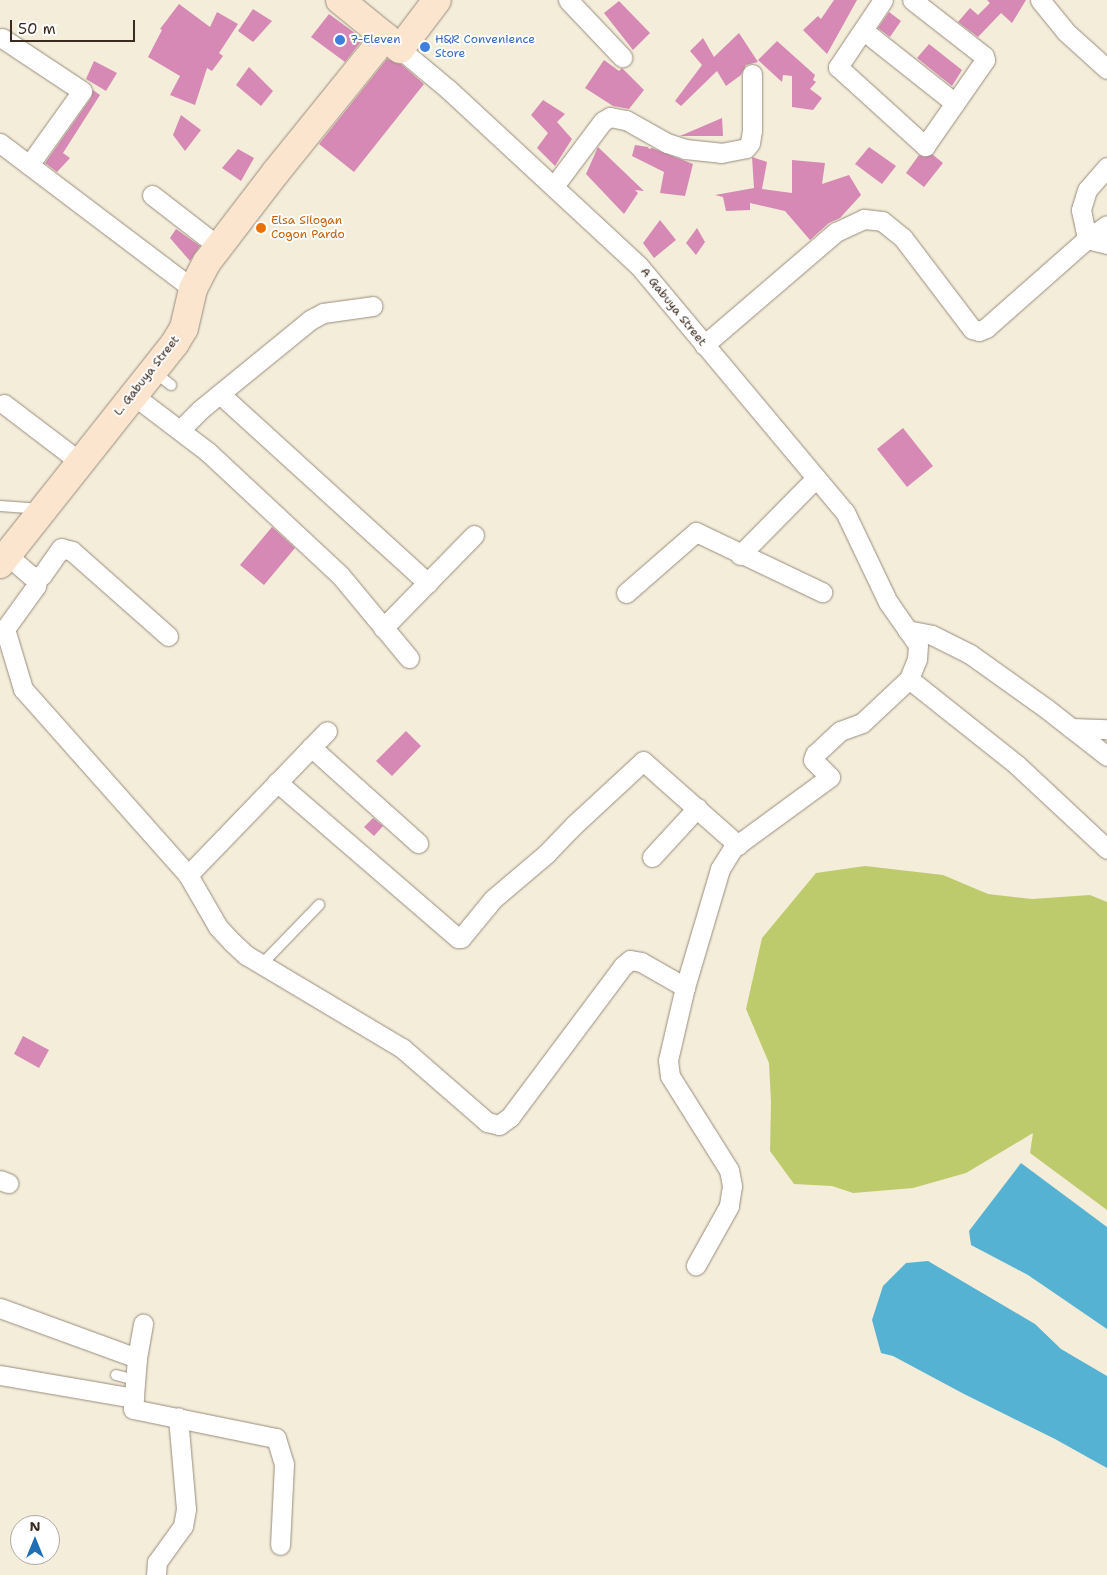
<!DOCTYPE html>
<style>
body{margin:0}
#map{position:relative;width:1107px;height:1575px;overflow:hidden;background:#f4edda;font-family:"Shantell Sans",sans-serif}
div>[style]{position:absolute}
.green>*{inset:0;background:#bdcb6d}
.water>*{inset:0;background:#55b2d3}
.building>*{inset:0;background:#d589b4}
.roads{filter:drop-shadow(0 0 1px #988c7c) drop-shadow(0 0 1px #988c7c)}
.lane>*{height:10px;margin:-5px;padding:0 5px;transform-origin:5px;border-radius:5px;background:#fff}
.street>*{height:19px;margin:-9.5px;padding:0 9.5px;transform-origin:9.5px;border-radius:9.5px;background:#fff}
.secondary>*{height:28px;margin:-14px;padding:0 14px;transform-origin:14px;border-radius:14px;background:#fbe5cf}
.dots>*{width:14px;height:14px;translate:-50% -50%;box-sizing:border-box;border:2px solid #fff;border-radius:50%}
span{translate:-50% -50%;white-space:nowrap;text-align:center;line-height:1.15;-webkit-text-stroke:4px #fff;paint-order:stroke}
.shop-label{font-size:12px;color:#366cbe}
.left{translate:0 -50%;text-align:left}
.food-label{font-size:12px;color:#c56008}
.street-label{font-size:12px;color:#3b2a1e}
.north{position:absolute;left:10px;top:1515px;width:50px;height:50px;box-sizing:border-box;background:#fff;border:1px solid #b1aaa5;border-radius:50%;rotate:0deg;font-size:14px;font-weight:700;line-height:20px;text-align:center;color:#3b2a1e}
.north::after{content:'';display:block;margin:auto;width:18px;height:22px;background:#1f6fb2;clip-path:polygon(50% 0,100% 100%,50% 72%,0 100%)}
.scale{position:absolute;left:10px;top:20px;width:125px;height:22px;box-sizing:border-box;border:2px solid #3b2a1e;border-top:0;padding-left:6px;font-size:15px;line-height:18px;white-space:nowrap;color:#3b2a1e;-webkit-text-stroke:4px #fff;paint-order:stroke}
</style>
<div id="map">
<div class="green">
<div style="clip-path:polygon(865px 866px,943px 875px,988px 894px,1032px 899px,1090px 895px,1107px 902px,1107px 1210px,1030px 1153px,1033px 1133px,966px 1173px,913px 1188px,853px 1193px,832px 1186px,794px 1184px,770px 1151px,771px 1102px,769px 1063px,746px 1009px,762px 938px,816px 873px)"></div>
</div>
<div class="water">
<div style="clip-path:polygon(1021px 1163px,1107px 1227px,1107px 1329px,1028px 1275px,971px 1245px,969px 1231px)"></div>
<div style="clip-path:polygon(928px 1261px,1035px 1324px,1061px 1349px,1107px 1376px,1107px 1468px,1055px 1439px,964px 1394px,893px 1356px,881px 1353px,872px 1320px,883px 1286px,906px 1263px)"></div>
</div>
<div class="building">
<div style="clip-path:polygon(834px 0,857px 0,827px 54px,803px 30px,818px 16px,821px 19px)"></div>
<div style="clip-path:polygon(987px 0,1026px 0,1012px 23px,1001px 13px,978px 37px,958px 22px,970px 8px,978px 15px,990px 3px)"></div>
<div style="clip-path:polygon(619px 1px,650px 33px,633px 50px,604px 13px)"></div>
<div style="clip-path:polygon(179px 4px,210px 27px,217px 12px,238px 24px,219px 53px,223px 56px,212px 71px,207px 68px,195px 105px,170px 95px,180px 76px,148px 57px,162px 30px,160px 29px)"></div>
<div style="clip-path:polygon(253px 9px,272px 21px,253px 42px,238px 31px)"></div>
<div style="clip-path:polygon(889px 12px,901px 21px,890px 37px,878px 28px)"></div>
<div style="clip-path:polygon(329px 14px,363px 39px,345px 62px,311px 37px)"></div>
<div style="clip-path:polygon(739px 33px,758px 62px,746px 65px,741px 75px,726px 86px,717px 71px,681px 106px,675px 101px,702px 65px,690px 51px,703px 38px,714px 57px)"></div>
<div style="clip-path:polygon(777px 41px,815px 75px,813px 80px,816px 82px,810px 89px,822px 98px,813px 110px,792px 107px,792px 76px,783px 75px,782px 82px,758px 60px)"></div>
<div style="clip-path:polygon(929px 44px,962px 70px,952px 86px,917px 58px)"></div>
<div style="clip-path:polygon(387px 59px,401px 64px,424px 84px,354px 172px,319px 144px)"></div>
<div style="clip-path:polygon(604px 60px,619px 71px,622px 68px,644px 90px,629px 109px,613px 106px,585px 88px)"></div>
<div style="clip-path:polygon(94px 61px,117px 73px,106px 91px,86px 79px)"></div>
<div style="clip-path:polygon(249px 67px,273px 91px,261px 106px,236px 85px)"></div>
<div style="clip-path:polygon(93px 90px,100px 95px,63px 153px,70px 158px,57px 172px,45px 163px,91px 98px)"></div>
<div style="clip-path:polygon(543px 100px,565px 114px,557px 122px,572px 139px,555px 166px,537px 148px,548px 133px,531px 115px)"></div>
<div style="clip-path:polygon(181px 115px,201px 130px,185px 151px,173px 135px)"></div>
<div style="clip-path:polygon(722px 118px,723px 136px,680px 136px)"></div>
<div style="clip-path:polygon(635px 145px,648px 147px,649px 149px,652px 148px,693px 164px,685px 196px,660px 193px,664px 172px,632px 156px)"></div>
<div style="clip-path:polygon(598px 147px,644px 191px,635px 190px,638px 193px,624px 214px,586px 174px)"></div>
<div style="clip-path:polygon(869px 147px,896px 166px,882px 184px,855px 164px)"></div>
<div style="clip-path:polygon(238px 149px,254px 158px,241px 181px,222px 168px)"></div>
<div style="clip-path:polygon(932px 154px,943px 163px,924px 187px,906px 173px,919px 155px,924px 157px)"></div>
<div style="clip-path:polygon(752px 157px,767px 162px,762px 189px,792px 193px,792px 160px,825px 163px,822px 184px,849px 175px,861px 195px,840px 218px,829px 223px,810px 240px,785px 211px,750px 203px,750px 210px,726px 211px,723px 197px,715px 195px,754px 188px)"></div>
<div style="clip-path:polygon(660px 220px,676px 240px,654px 258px,643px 243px)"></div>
<div style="clip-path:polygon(697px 228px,705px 242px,696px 255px,686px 243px)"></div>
<div style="clip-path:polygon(176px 229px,200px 246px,190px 261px,170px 238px)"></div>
<div style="clip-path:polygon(903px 428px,933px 466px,907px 487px,877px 449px)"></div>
<div style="clip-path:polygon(272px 527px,295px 548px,264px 585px,240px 565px)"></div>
<div style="clip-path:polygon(406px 731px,421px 746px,392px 776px,376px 761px)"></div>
<div style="clip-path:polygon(373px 818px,383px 826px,374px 836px,364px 827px)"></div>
<div style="clip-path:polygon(23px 1036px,49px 1050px,39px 1068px,14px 1054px)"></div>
</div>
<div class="roads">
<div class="lane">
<div style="left:153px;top:371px;width:23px;rotate:38deg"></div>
<div style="left:0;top:506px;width:39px;rotate:4deg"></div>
<div style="left:263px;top:963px;width:81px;rotate:-46deg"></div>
<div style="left:116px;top:1375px;width:20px;rotate:15deg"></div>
</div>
<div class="street">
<div style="left:568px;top:0;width:79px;rotate:46.5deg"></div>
<div style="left:883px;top:0;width:81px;rotate:123.9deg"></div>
<div style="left:838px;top:67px;width:118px;rotate:42.2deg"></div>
<div style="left:925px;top:146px;width:105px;rotate:-55.1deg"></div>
<div style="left:985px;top:60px;width:4px;rotate:-104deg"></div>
<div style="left:984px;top:56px;width:91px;rotate:-142.1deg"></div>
<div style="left:1040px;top:0;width:41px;rotate:50.9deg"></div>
<div style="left:1066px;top:32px;width:55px;rotate:42.1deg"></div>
<div style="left:864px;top:31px;width:116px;rotate:38.4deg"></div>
<div style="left:2px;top:38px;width:96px;rotate:33.5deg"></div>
<div style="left:82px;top:91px;width:91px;rotate:125.6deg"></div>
<div style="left:400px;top:49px;width:62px;rotate:39.8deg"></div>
<div style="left:448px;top:89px;width:260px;rotate:42.8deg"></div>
<div style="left:639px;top:266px;width:321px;rotate:50.1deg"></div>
<div style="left:845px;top:512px;width:100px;rotate:64.5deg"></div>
<div style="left:888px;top:602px;width:52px;rotate:55.1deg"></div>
<div style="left:918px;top:645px;width:14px;rotate:94deg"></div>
<div style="left:917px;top:659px;width:22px;rotate:112deg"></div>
<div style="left:909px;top:679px;width:64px;rotate:136.9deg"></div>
<div style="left:862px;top:723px;width:23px;rotate:160deg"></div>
<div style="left:840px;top:731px;width:34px;rotate:137deg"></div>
<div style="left:815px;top:754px;width:6px;rotate:108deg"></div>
<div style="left:813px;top:760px;width:24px;rotate:45deg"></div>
<div style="left:830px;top:777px;width:120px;rotate:143.8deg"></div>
<div style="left:733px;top:848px;width:25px;rotate:122deg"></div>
<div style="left:720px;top:869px;width:123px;rotate:106.5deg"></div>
<div style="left:685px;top:987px;width:75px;rotate:103.1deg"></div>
<div style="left:668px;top:1060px;width:16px;rotate:83deg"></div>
<div style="left:670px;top:1076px;width:111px;rotate:57.9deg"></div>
<div style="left:729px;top:1170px;width:16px;rotate:79deg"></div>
<div style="left:732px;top:1186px;width:20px;rotate:99deg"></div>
<div style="left:729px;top:1206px;width:68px;rotate:119.2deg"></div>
<div style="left:0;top:143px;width:242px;rotate:37.1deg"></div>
<div style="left:1107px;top:167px;width:30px;rotate:131deg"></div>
<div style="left:1087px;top:190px;width:21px;rotate:107deg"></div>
<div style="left:1081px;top:210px;width:30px;rotate:78deg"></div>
<div style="left:1087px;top:239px;width:21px;rotate:14deg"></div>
<div style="left:554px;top:186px;width:81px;rotate:-53deg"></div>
<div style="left:603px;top:121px;width:8px;rotate:-30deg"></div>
<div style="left:610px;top:117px;width:16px;rotate:11deg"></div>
<div style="left:626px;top:120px;width:47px;rotate:29.3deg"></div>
<div style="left:667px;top:143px;width:19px;rotate:18deg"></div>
<div style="left:685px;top:149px;width:36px;rotate:6deg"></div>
<div style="left:721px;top:153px;width:25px;rotate:-11deg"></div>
<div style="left:746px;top:148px;width:6px;rotate:-51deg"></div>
<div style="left:750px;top:143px;width:13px;rotate:-81deg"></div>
<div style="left:752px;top:130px;width:56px;rotate:-90deg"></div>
<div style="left:152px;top:195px;width:85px;rotate:37.8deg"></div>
<div style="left:704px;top:345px;width:174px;rotate:-40.6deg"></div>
<div style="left:836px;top:232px;width:31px;rotate:-25deg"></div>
<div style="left:864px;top:219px;width:18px;rotate:6deg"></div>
<div style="left:882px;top:221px;width:27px;rotate:39deg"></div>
<div style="left:903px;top:238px;width:114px;rotate:52.8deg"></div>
<div style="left:972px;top:329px;width:7px;rotate:16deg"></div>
<div style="left:979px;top:331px;width:8px;rotate:-23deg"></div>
<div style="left:986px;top:328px;width:135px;rotate:-41.4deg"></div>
<div style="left:1087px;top:239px;width:24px;rotate:-35deg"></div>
<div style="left:220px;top:394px;width:281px;rotate:42.3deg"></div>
<div style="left:133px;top:395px;width:94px;rotate:37.2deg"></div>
<div style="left:208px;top:452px;width:180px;rotate:43deg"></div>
<div style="left:340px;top:575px;width:108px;rotate:50.3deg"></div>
<div style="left:4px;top:404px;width:96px;rotate:37.3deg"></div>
<div style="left:180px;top:430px;width:30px;rotate:-45deg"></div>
<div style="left:201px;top:409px;width:141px;rotate:-39.2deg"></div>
<div style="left:310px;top:320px;width:15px;rotate:-28deg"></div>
<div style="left:323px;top:313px;width:50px;rotate:-8deg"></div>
<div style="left:7px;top:555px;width:30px;rotate:41deg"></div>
<div style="left:30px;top:575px;width:8px;rotate:14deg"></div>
<div style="left:740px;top:555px;width:108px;rotate:-45.4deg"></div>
<div style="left:626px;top:593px;width:93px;rotate:-41.1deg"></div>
<div style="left:696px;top:532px;width:140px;rotate:25.5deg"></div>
<div style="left:383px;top:628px;width:130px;rotate:-45.6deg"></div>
<div style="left:907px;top:630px;width:25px;rotate:11deg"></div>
<div style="left:932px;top:635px;width:42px;rotate:26.6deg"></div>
<div style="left:970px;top:654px;width:95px;rotate:35.5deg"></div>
<div style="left:1047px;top:709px;width:76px;rotate:38.1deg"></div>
<div style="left:168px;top:636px;width:128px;rotate:-138.5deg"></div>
<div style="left:72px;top:551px;width:11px;rotate:-165deg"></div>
<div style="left:61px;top:548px;width:33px;rotate:125deg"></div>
<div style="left:42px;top:575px;width:4px;rotate:153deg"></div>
<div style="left:38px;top:577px;width:9px;rotate:103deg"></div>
<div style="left:36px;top:586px;width:53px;rotate:125.8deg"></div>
<div style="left:5px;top:629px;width:63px;rotate:73.3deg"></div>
<div style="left:23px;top:689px;width:249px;rotate:48.4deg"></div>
<div style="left:188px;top:875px;width:60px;rotate:60deg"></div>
<div style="left:218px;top:927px;width:21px;rotate:47deg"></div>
<div style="left:232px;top:942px;width:19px;rotate:43deg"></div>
<div style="left:246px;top:955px;width:182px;rotate:30.8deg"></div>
<div style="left:402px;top:1048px;width:113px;rotate:41deg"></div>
<div style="left:487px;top:1122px;width:12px;rotate:14deg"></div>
<div style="left:499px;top:1125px;width:14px;rotate:-36deg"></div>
<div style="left:510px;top:1117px;width:189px;rotate:-53.2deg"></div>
<div style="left:623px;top:966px;width:9px;rotate:-41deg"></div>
<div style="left:630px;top:960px;width:11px;rotate:10deg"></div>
<div style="left:641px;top:962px;width:51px;rotate:29.6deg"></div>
<div style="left:909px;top:679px;width:138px;rotate:38.5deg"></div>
<div style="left:1017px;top:765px;width:123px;rotate:43deg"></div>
<div style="left:1071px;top:728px;width:36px;rotate:2deg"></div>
<div style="left:311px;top:747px;width:144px;rotate:41.9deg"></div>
<div style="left:277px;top:782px;width:239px;rotate:40.8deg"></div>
<div style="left:458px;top:938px;width:3px"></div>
<div style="left:461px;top:938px;width:50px;rotate:-50.6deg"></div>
<div style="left:493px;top:899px;width:70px;rotate:-40.3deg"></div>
<div style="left:546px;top:854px;width:40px;rotate:-46deg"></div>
<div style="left:574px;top:825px;width:94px;rotate:-42.8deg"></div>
<div style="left:643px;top:761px;width:127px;rotate:41.5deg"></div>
<div style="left:652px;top:857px;width:67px;rotate:-47.4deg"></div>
<div style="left:188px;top:875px;width:200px;rotate:-46deg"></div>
<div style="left:0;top:1180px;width:9px;rotate:21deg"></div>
<div style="left:0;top:1308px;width:146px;rotate:20.1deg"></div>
<div style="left:137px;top:1358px;width:51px;rotate:94.5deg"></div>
<div style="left:133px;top:1409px;width:146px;rotate:11.5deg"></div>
<div style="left:276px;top:1438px;width:27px;rotate:73deg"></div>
<div style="left:284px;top:1464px;width:81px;rotate:92.8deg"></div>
<div style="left:137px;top:1358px;width:35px;rotate:-80deg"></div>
<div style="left:0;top:1375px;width:136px;rotate:9.7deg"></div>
<div style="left:156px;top:1575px;width:13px;rotate:-86deg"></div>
<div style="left:157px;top:1562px;width:44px;rotate:-54.2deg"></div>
<div style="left:183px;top:1526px;width:17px;rotate:-80deg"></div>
<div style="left:186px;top:1509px;width:92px;rotate:-95deg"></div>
</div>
<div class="secondary">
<div style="left:340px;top:0;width:77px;rotate:39.2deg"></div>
<div style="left:400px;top:49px;width:61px;rotate:-52.9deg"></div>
<div style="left:0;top:564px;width:282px;rotate:-51.6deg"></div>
<div style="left:175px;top:343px;width:17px;rotate:-59deg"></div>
<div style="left:184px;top:328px;width:40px;rotate:-77deg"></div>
<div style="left:193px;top:289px;width:30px;rotate:-63deg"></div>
<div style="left:207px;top:262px;width:113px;rotate:-52.5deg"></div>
<div style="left:276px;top:172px;width:174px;rotate:-51.1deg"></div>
</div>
</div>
<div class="dots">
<div style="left:340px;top:40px;background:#3f7fe0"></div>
<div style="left:425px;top:47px;background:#3f7fe0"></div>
<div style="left:261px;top:228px;background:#e8710a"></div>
</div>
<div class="shop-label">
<span class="left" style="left:350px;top:40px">7-Eleven</span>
<span class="left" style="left:435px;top:47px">H&amp;R Convenience<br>Store</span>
</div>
<div class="food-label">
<span class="left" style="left:271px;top:228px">Elsa Silogan<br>Cogon Pardo</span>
</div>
<div class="street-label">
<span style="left:673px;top:307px;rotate:51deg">A Gabuya Street</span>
<span style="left:147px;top:376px;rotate:-52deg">L. Gabuya Street</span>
</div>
<div class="north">N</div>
<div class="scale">50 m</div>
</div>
